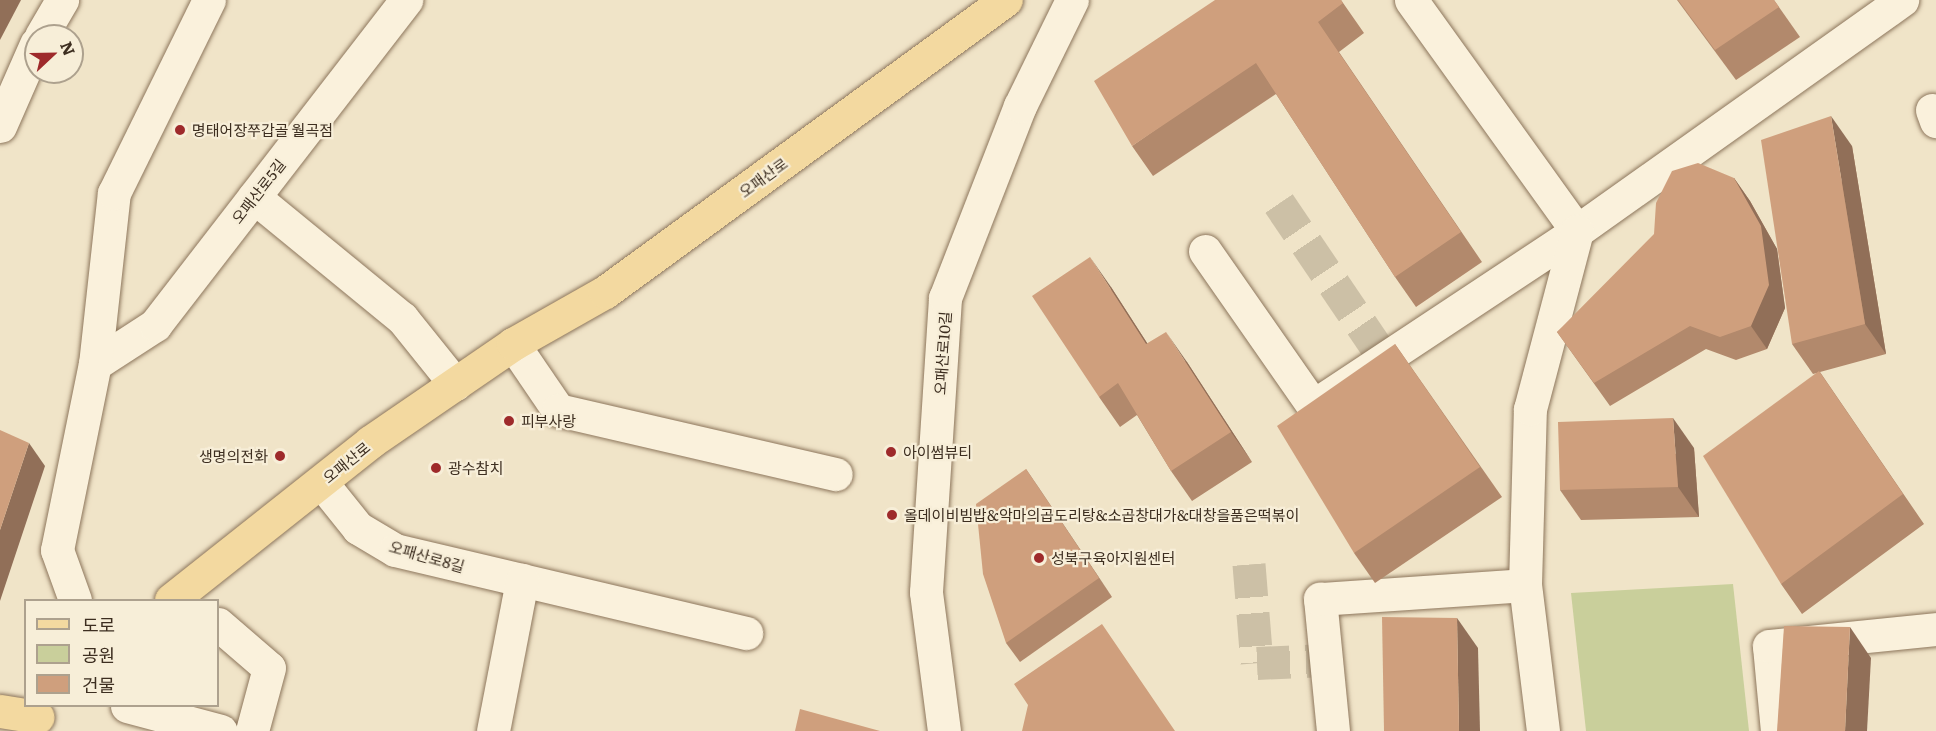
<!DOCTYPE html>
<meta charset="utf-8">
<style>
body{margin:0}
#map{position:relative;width:1936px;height:731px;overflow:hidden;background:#f0e4c8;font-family:Literata,"Noto Sans KR",serif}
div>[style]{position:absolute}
.green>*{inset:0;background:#c9cf9b}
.minor-tunnel>*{height:33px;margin-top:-16.5px;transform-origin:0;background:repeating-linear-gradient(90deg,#ccc0a6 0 33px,transparent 0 49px)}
.roads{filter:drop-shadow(0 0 2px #8d765c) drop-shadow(0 0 2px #8d765c)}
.minor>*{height:33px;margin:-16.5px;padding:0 16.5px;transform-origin:16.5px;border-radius:16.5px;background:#faf1dc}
.major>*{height:33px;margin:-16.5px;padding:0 16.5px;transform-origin:16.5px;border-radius:16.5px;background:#f3d9a0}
.wall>*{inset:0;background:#b2896c}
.shaded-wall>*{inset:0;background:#916f58}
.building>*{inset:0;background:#cf9f7d}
.dots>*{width:16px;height:16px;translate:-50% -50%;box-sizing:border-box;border:3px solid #f7eed8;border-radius:50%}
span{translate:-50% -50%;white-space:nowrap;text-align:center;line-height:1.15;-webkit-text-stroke:4.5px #f7eed8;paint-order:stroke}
.poi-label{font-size:15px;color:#3d2e20}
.left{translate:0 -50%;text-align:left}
.right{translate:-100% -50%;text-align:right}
.street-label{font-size:15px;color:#3d2e20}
.legend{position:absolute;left:24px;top:599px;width:195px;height:108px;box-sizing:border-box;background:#f7eed8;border:2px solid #ada18e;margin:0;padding:8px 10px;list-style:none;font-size:18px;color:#3d2e20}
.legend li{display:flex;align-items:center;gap:12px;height:30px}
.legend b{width:30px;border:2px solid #ada18e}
.north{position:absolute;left:24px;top:24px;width:60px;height:60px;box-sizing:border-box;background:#f7eed8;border:2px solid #ada18e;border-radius:50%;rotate:68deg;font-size:16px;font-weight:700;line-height:24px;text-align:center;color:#3d2e20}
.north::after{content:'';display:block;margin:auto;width:21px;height:27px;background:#9e2a2b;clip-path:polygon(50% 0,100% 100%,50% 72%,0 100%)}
</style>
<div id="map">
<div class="green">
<div style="clip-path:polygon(1733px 584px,1749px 731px,1586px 731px,1571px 593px)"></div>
</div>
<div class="minor-tunnel">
<div style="left:1279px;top:203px;width:187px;rotate:55.9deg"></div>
<div style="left:1249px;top:564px;width:99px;rotate:85.4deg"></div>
<div style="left:1257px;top:663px;width:68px;rotate:-2.5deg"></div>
</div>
<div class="roads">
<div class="minor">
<div style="left:1411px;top:0;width:284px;rotate:54.3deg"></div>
<div style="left:1577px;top:231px;width:399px;rotate:-35.4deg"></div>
<div style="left:41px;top:36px;width:42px;rotate:-59.7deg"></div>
<div style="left:1932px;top:110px;width:12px;rotate:70deg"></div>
<div style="left:0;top:126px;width:90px;rotate:-66.3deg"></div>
<div style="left:254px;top:197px;width:191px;rotate:39.3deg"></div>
<div style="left:402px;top:318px;width:85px;rotate:51.2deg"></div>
<div style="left:1205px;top:251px;width:189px;rotate:55.1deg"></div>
<div style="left:1313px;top:406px;width:317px;rotate:-33.5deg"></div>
<div style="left:513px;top:344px;width:80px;rotate:55.7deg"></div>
<div style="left:558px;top:410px;width:285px;rotate:13deg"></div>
<div style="left:95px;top:364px;width:72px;rotate:-33deg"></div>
<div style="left:155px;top:325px;width:411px;rotate:-52.3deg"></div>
<div style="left:321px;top:482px;width:59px;rotate:51.2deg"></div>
<div style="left:358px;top:528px;width:43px;rotate:30.7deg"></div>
<div style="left:395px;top:550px;width:361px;rotate:13.3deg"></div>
<div style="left:75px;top:600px;width:53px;rotate:-109.8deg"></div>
<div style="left:57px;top:550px;width:190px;rotate:-78.5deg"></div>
<div style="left:95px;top:364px;width:172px;rotate:-83.7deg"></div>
<div style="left:114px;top:193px;width:215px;rotate:-63.8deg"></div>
<div style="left:218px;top:624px;width:67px;rotate:40.8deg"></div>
<div style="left:269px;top:668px;width:65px;rotate:105.1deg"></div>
<div style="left:127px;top:706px;width:97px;rotate:14.9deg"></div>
<div style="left:493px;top:731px;width:154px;rotate:-79.1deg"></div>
<div style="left:944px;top:731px;width:140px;rotate:-97.4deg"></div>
<div style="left:926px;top:592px;width:295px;rotate:-86.3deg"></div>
<div style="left:945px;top:298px;width:206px;rotate:-68.7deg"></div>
<div style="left:1020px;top:106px;width:118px;rotate:-63.9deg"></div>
<div style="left:1333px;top:731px;width:133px;rotate:-95.6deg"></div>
<div style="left:1320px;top:599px;width:205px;rotate:-3.9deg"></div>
<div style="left:1543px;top:731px;width:147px;rotate:-97deg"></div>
<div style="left:1525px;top:585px;width:176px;rotate:-88.4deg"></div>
<div style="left:1530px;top:409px;width:184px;rotate:-75.2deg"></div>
<div style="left:1777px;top:731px;width:85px;rotate:-95.4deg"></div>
<div style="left:1769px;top:646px;width:168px;rotate:-5.8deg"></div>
</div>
<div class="major">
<div style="left:171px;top:600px;width:254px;rotate:-38.4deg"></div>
<div style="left:370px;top:442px;width:173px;rotate:-34.4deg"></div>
<div style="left:513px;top:344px;width:106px;rotate:-29.5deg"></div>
<div style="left:605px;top:292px;width:496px;rotate:-36.1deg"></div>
<div style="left:0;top:711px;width:38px;rotate:9deg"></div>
</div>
</div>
<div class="wall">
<div style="clip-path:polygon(1341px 0,1364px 33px,1339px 52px,1482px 262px,1416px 307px,1395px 277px,1276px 94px,1153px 176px,1132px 146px)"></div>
<div style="clip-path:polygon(1677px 0,1774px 0,1800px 37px,1736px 80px)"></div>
<div style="clip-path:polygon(1852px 146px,1886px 354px,1820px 372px,1924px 524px,1802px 614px,1781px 584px,1817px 373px,1813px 374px,1792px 344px)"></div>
<div style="clip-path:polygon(1734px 178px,1750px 201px,1777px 249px,1785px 308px,1767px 349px,1736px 360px,1706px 349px,1610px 406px,1557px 332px)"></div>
<div style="clip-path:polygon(1111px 287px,1147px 343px,1187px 362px,1252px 462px,1192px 501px,1171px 471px,1137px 415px,1120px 427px,1099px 397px)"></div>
<div style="clip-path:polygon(1395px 344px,1502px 497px,1375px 583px,1354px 553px)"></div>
<div style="clip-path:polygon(1694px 448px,1699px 517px,1581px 520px,1560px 490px)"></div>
<div style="clip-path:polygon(1026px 469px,1112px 597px,1020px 662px,1006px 643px)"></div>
</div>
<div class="shaded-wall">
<div style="clip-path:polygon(0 0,21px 0,0 40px)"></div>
<div style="clip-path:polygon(1831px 116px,1852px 146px,1886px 354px,1865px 324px)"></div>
<div style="clip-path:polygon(1734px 178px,1750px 201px,1777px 249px,1785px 308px,1767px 349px,1751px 326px)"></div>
<div style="clip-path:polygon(1090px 257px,1111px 287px,1167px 374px,1146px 344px)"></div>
<div style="clip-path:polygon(1166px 332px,1187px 362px,1252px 462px,1231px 432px)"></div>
<div style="clip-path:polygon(1673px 418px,1694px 448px,1699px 517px,1678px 487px)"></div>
<div style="clip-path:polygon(29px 443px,45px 466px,0 601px,0 530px)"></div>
<div style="clip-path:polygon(1026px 469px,1039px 488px,1112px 597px,1099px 578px)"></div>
<div style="clip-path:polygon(1457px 618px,1478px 648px,1480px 731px,1459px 731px)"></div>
<div style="clip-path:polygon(1850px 627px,1871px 658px,1867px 731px,1845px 731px)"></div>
</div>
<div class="building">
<div style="clip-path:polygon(1215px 0,1341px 0,1343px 3px,1318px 22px,1461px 232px,1395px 277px,1256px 63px,1132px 146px,1094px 81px)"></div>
<div style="clip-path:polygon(1678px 0,1774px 0,1779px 7px,1715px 50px)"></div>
<div style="clip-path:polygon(1831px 116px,1865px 324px,1792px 344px,1761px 140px)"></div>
<div style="clip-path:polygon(1698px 163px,1734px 178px,1761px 226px,1769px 285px,1751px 326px,1720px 337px,1690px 326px,1594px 383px,1557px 332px,1654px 234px,1656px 203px,1672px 171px)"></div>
<div style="clip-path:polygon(1090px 257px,1146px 344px,1166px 332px,1231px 432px,1171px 471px,1118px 383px,1099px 397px,1032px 296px)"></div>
<div style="clip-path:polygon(1395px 344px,1480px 467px,1354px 553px,1277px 426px)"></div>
<div style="clip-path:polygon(1819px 371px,1903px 494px,1781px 584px,1703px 456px)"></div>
<div style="clip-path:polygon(1673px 418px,1678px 487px,1560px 490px,1558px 422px)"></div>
<div style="clip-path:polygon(0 430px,29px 443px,0 530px)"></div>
<div style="clip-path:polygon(1026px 469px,1099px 578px,1006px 643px,983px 574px,976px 504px)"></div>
<div style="clip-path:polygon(1382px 617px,1457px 618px,1459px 731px,1384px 731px)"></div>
<div style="clip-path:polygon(1102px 624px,1175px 731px,1022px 731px,1028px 705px,1014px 684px)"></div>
<div style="clip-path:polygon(1784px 626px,1850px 627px,1845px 731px,1777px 731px)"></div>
<div style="clip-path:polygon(800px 709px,880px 731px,795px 731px)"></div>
</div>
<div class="dots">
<div style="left:180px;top:130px;background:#9e2a2b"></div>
<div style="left:509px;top:421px;background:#9e2a2b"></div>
<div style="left:891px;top:452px;background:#9e2a2b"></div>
<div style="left:280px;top:456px;background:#9e2a2b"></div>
<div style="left:436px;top:468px;background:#9e2a2b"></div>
<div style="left:892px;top:515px;background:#9e2a2b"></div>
<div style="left:1039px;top:558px;background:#9e2a2b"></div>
</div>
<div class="poi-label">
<span class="left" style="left:192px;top:130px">명태어장쭈갑골 월곡점</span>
<span class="left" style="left:521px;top:421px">피부사랑</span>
<span class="left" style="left:903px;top:452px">아이썸뷰티</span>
<span class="right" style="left:268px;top:456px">생명의전화</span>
<span class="left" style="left:448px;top:468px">광수참치</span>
<span class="left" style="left:904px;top:515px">올데이비빔밥&amp;악마의곱도리탕&amp;소곱창대가&amp;대창을품은떡볶이</span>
<span class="left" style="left:1051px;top:558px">성북구육아지원센터</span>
</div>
<div class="street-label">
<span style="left:763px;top:177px;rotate:-36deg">오패산로</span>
<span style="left:258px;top:191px;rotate:-52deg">오패산로5길</span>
<span style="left:942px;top:353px;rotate:-86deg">오패산로10길</span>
<span style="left:346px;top:462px;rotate:-39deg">오패산로</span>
<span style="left:427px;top:556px;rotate:16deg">오패산로8길</span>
</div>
<ul class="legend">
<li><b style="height:8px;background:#f3d9a0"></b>도로</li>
<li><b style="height:16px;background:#c9cf9b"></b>공원</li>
<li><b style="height:16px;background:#cf9f7d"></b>건물</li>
</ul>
<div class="north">N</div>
</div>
